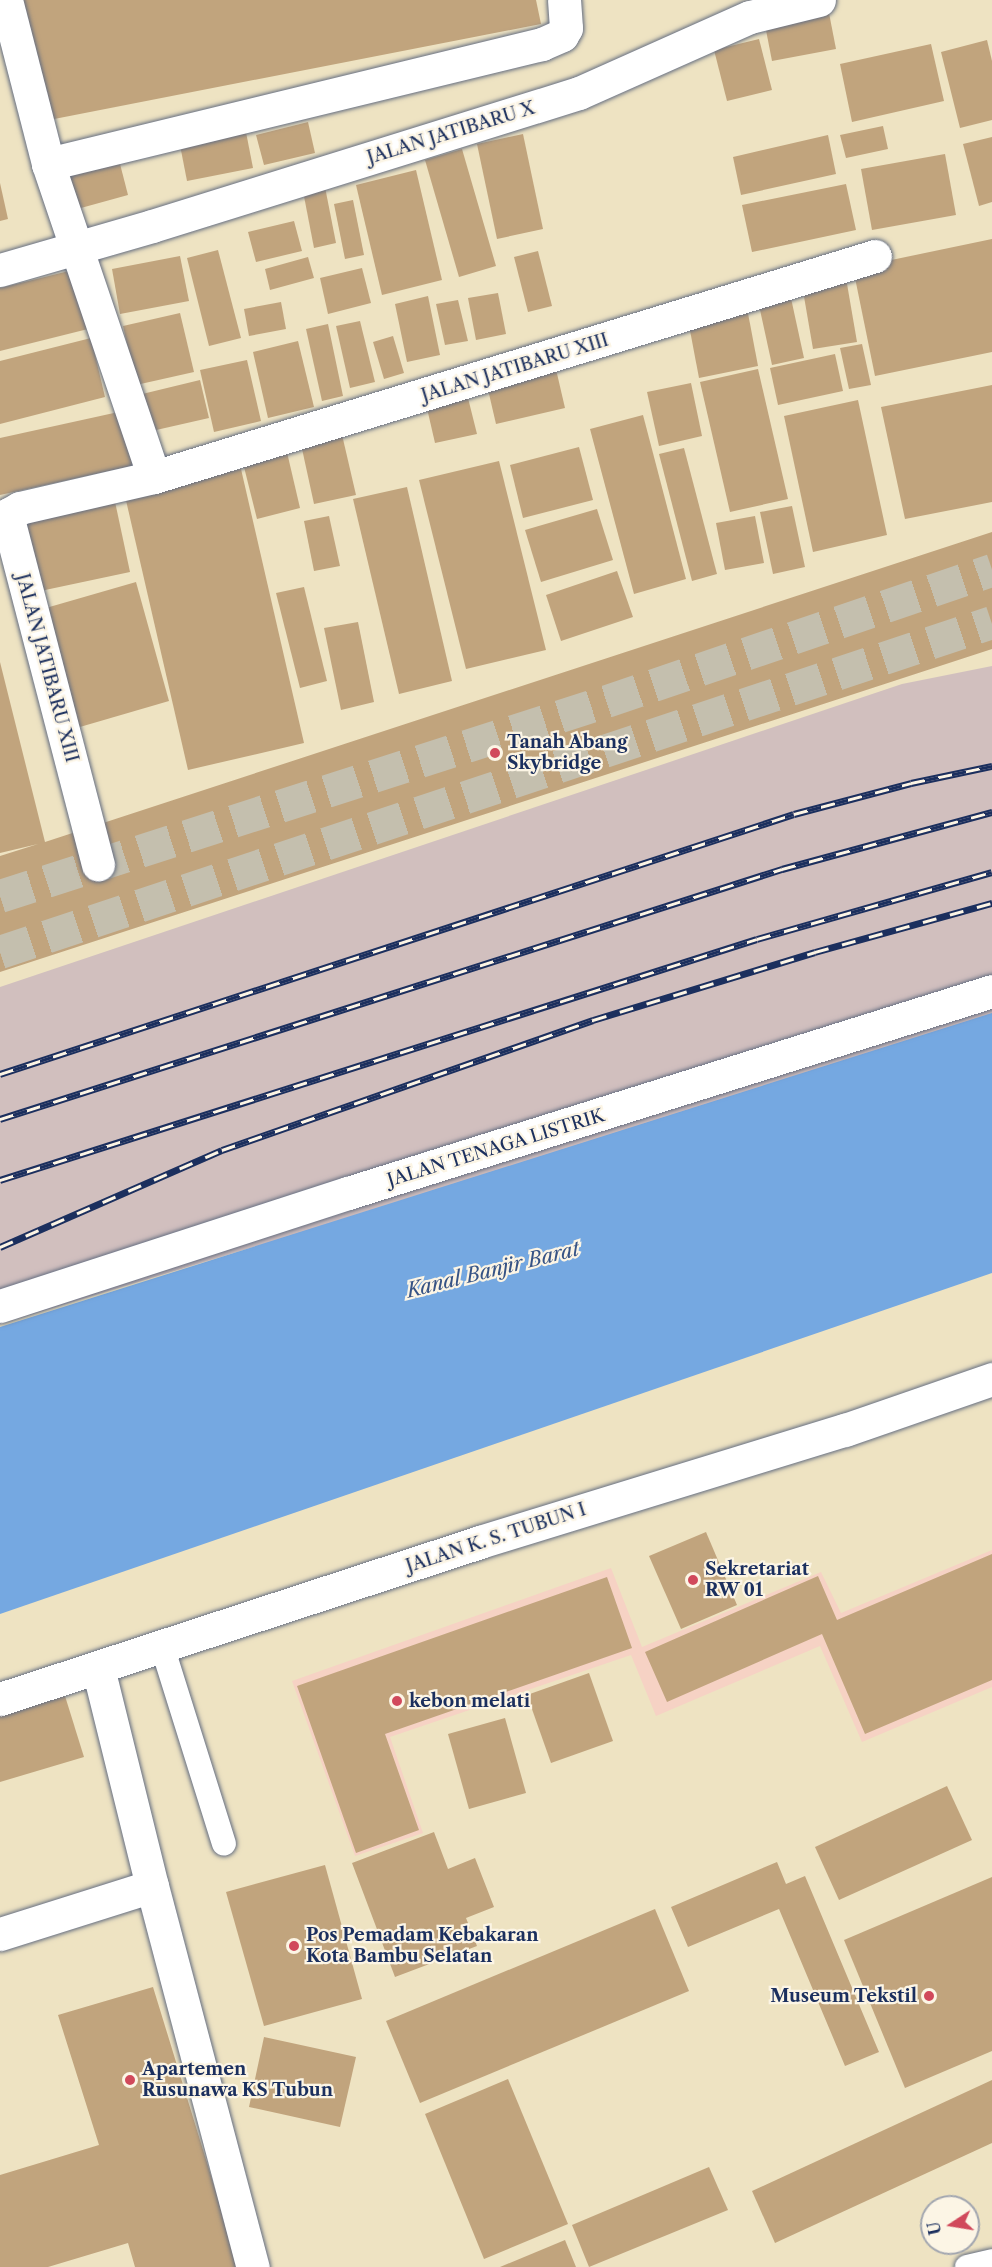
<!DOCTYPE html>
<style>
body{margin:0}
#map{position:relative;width:992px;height:2267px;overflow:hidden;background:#eee3c2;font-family:"Libre Caslon Text",serif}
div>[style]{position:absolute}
.built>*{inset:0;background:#f6d2c4}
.industrial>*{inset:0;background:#d1bfbe}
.water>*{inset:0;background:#75a8e1}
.building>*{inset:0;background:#c1a47d}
.primary-tunnel>*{height:33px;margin-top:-16.5px;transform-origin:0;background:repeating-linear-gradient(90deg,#c4bfae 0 33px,transparent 0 49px)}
.roads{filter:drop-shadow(0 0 2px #656e81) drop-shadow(0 0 2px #656e81)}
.lane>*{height:24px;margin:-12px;padding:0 12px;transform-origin:12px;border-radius:12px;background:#fff}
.street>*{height:33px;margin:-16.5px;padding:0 16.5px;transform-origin:16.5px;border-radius:16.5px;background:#fff}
.rail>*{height:7px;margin-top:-3.5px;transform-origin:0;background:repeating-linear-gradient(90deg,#fcf5e5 0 14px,#1b2f5e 0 28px);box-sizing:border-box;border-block:2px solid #1b2f5e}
.dots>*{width:16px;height:16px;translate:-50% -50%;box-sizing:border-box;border:3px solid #fcf5e5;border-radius:50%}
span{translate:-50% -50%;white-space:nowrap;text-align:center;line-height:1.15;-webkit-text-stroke:4.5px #fcf5e5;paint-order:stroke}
.street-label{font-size:18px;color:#1b2f5e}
.poi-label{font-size:18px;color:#1b2f5e;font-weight:700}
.left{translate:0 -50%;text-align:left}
.right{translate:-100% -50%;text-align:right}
.water-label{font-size:20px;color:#365385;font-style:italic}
.north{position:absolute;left:920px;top:2195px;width:60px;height:60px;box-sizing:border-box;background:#fcf5e5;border:2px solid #a2a6af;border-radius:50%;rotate:258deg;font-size:16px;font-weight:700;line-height:24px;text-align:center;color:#1b2f5e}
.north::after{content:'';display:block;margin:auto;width:21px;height:27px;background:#d1495b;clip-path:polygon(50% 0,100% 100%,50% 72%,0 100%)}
</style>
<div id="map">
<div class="built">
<div style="clip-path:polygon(992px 1550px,992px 1687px,862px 1742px,820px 1646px,656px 1716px,631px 1655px,390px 1737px,423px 1833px,355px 1856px,292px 1681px,611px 1568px,642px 1647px,821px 1572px,841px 1613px)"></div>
</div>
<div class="industrial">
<div style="clip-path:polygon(992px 666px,992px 1023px,0 1324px,0 987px,902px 684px)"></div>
</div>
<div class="water">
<div style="clip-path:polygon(992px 1013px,992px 1273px,0 1614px,0 1327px)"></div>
</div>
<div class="building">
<div style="clip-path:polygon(20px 0,536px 0,541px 24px,44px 121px)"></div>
<div style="clip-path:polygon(829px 13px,836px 49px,772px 61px,765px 25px)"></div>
<div style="clip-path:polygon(759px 39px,772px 90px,727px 101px,714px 50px)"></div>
<div style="clip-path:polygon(987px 40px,992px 61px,992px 120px,960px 128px,941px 52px)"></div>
<div style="clip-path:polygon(931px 44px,944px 101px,852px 122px,840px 64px)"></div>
<div style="clip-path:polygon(308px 122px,315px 153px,264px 165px,256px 135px)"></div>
<div style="clip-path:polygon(883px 126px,888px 149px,846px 158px,840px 135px)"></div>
<div style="clip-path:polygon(245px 127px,253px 168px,187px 181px,179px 140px)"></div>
<div style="clip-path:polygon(523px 134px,543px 229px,497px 239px,477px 144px)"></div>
<div style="clip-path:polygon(828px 135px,836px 174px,741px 195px,733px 157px)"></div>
<div style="clip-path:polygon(992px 137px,992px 202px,979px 206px,963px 144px)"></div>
<div style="clip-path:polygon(462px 149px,496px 266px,459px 277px,425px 160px)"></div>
<div style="clip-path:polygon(945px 154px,956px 215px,872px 230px,861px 169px)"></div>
<div style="clip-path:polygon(119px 160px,128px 195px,70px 211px,61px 176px)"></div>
<div style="clip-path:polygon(416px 170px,442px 280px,382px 295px,356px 185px)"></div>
<div style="clip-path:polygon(324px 182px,336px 243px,314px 248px,302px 186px)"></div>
<div style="clip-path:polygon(0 183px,8px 219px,0 221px)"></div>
<div style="clip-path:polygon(846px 184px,856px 230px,752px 252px,742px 205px)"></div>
<div style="clip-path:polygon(353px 200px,364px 255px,345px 259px,334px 204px)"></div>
<div style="clip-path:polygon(294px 221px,302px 251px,256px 262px,248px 232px)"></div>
<div style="clip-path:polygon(992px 239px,992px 352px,875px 376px,853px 268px)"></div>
<div style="clip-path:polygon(218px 250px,241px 338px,209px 346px,187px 258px)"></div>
<div style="clip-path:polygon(538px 251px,552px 306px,528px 312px,514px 257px)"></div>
<div style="clip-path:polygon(180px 256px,189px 301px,120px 314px,112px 269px)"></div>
<div style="clip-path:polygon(308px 257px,314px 278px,270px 290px,265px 269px)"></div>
<div style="clip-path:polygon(362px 268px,371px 303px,328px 314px,320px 278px)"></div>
<div style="clip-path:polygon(73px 270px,88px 329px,0 351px,0 288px)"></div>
<div style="clip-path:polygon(846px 278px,857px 342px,813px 349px,802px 285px)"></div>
<div style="clip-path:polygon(789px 289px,804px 358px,772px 365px,757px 296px)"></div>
<div style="clip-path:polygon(498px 293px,506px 334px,476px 340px,468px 298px)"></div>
<div style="clip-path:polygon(428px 296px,440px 355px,407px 362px,395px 304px)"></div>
<div style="clip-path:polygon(458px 300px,468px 341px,445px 345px,436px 304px)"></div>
<div style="clip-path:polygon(281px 302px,286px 329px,249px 336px,244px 309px)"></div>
<div style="clip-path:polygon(747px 308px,758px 366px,699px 378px,688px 320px)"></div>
<div style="clip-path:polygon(180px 313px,194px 372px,136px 385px,123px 326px)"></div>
<div style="clip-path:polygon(360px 321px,375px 382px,350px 388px,336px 326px)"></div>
<div style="clip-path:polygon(328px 324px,343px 396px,322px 401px,306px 329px)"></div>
<div style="clip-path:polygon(393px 336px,404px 373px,384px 379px,373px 342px)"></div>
<div style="clip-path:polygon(91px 338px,105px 397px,0 424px,0 361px)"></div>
<div style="clip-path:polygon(298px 341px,314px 407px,268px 418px,253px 352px)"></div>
<div style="clip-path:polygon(862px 344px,871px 385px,849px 389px,840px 348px)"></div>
<div style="clip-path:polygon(835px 354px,843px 391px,778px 405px,770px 368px)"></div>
<div style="clip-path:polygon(247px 360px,261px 421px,214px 432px,200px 370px)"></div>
<div style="clip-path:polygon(555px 365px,565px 408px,496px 424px,486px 381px)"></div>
<div style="clip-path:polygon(758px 369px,788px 499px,730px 512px,700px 382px)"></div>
<div style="clip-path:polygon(200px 380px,209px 418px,143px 433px,134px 396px)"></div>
<div style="clip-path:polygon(691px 383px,702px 436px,659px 446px,647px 392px)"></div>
<div style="clip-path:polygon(992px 385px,992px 502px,905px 519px,881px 407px)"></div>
<div style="clip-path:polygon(467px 394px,477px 434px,435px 443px,426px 404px)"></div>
<div style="clip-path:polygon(858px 400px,887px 535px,813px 552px,784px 416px)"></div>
<div style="clip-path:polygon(123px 411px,136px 465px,0 495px,0 438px)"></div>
<div style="clip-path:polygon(643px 415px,686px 579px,634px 594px,590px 429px)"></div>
<div style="clip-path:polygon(340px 426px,356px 495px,314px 504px,299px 435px)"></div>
<div style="clip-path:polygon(579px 447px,593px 500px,523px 518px,510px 465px)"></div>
<div style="clip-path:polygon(286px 448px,300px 508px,257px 519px,242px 459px)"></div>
<div style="clip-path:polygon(684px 448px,717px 574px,692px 581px,659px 454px)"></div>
<div style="clip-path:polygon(499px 461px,546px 650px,466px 669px,419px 480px)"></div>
<div style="clip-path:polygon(241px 469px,304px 743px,188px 770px,125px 496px)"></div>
<div style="clip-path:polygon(407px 487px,452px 681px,399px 694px,353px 499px)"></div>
<div style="clip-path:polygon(114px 497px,130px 572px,31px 593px,15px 518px)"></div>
<div style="clip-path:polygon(792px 506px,805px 567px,773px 574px,760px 512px)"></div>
<div style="clip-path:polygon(597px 509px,613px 560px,541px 582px,525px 530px)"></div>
<div style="clip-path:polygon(329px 516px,340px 566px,314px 571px,304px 521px)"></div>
<div style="clip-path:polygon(755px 516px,764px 563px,725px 570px,716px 523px)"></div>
<div style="clip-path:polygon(992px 532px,992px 649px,0 972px,0 856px,38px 844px,0 853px,0 662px,45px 842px)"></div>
<div style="clip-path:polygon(617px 571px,633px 617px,561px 641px,546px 595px)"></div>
<div style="clip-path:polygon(136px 582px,169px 701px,73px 729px,39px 610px)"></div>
<div style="clip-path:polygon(304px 587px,327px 681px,300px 688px,276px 593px)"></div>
<div style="clip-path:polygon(358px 622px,374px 702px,341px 710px,324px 628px)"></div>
<div style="clip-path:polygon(706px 1532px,737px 1605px,681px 1629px,649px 1556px)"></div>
<div style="clip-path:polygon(992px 1554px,992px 1680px,865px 1734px,822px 1634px,667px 1702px,645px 1652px,818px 1576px,837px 1620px)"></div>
<div style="clip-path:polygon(607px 1577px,632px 1648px,385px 1734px,419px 1830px,356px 1853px,297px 1686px)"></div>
<div style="clip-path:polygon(589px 1673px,613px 1741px,551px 1763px,527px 1695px)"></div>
<div style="clip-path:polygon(65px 1696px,84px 1757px,0 1782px,0 1716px)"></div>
<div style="clip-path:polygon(505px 1718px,526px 1793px,469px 1809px,448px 1734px)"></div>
<div style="clip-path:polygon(947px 1786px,972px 1840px,839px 1900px,815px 1847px)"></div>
<div style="clip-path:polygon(434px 1832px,448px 1869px,475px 1858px,494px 1907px,466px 1918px,477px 1946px,395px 1977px,352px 1863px)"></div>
<div style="clip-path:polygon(777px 1862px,786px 1884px,805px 1876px,879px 2052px,845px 2066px,779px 1909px,688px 1947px,671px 1907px)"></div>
<div style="clip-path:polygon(325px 1865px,362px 1999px,264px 2026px,226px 1892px)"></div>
<div style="clip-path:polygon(992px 1877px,992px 2051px,905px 2088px,844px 1940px)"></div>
<div style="clip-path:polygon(655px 1909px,689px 1991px,420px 2103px,386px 2021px)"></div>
<div style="clip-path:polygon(153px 1987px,239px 2267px,135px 2267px,128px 2243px,48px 2267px,0 2267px,0 2175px,99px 2145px,58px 2015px)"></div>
<div style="clip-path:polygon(264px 2037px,356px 2057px,340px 2127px,249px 2107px)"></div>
<div style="clip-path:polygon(508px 2079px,568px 2224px,484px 2259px,425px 2114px)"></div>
<div style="clip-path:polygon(992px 2080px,992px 2143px,775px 2243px,752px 2191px)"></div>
<div style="clip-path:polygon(709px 2167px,728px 2210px,589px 2267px,572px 2225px)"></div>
<div style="clip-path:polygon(565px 2240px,576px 2267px,500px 2267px)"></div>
</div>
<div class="primary-tunnel">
<div style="left:0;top:896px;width:638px;rotate:-17.81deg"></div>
<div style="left:607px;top:701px;width:407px;rotate:-18.8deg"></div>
<div style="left:0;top:952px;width:1045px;rotate:-18.4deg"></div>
</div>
<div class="roads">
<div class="lane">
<div style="left:162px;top:1646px;width:207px;rotate:72.6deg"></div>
<div style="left:967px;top:2267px;width:26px;rotate:-13deg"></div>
</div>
<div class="street">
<div style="left:6px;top:0;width:169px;rotate:75.6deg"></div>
<div style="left:48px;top:164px;width:330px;rotate:71.3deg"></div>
<div style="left:154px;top:477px;width:138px;rotate:167deg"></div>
<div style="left:20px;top:508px;width:13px;rotate:151deg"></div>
<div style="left:9px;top:514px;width:5px;rotate:101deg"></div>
<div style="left:8px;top:519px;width:357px;rotate:75.4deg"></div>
<div style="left:48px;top:164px;width:508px;rotate:-13.65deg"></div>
<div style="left:542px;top:44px;width:22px;rotate:-24deg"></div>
<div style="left:562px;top:35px;width:8px;rotate:-60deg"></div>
<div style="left:566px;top:28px;width:28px;rotate:-94deg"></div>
<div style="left:0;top:270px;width:158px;rotate:-16.1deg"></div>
<div style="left:152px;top:226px;width:447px;rotate:-17.3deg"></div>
<div style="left:579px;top:93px;width:187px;rotate:-24deg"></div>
<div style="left:750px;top:17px;width:71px;rotate:-13.8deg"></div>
<div style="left:154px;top:477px;width:754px;rotate:-17.04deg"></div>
<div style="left:0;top:1306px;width:366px;rotate:-18deg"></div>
<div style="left:348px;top:1193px;width:675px;rotate:-17.41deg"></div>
<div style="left:98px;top:1668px;width:225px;rotate:76.1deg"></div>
<div style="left:152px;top:1886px;width:394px;rotate:75.2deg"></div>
<div style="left:0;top:1699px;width:505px;rotate:-18.11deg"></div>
<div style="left:480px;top:1542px;width:382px;rotate:-17.1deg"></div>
<div style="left:845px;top:1430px;width:156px;rotate:-19.1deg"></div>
<div style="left:0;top:1934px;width:159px;rotate:-17.5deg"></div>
</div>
</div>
<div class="rail">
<div style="left:0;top:1074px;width:835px;rotate:-18.13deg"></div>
<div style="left:794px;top:814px;width:121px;rotate:-14.8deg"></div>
<div style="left:911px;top:783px;width:83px;rotate:-11.9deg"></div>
<div style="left:0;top:1119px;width:821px;rotate:-17.73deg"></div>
<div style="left:782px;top:869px;width:218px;rotate:-15.2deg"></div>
<div style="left:0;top:1180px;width:794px;rotate:-17.66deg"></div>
<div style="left:757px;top:939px;width:244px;rotate:-15.9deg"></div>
<div style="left:0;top:1247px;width:242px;rotate:-23.6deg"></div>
<div style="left:222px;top:1150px;width:393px;rotate:-19.3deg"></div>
<div style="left:593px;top:1020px;width:232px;rotate:-17deg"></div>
<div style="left:815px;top:952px;width:184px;rotate:-15.5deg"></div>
</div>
<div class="dots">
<div style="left:495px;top:753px;background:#d1495b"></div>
<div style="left:693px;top:1580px;background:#d1495b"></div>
<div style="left:397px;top:1701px;background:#d1495b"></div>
<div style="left:294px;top:1946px;background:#d1495b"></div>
<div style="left:929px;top:1996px;background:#d1495b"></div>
<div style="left:130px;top:2080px;background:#d1495b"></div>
</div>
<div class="street-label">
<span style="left:451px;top:133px;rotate:-17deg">JALAN JATIBARU X</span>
<span style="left:515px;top:368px;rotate:-17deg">JALAN JATIBARU XIII</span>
<span style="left:47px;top:668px;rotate:75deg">JALAN JATIBARU XIII</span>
<span style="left:496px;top:1148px;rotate:-17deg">JALAN TENAGA LISTRIK</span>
<span style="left:496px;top:1538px;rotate:-18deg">JALAN K. S. TUBUN I</span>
</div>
<div class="poi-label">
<span class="left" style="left:507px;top:753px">Tanah Abang<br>Skybridge</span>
<span class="left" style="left:705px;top:1580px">Sekretariat<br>RW 01</span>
<span class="left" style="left:409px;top:1701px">kebon melati</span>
<span class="left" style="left:306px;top:1946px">Pos Pemadam Kebakaran<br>Kota Bambu Selatan</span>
<span class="right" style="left:917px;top:1996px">Museum Tekstil</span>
<span class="left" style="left:142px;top:2080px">Apartemen<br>Rusunawa KS Tubun</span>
</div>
<div class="water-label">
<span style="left:493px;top:1270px;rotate:-14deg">Kanal Banjir Barat</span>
</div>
<div class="north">U</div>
</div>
